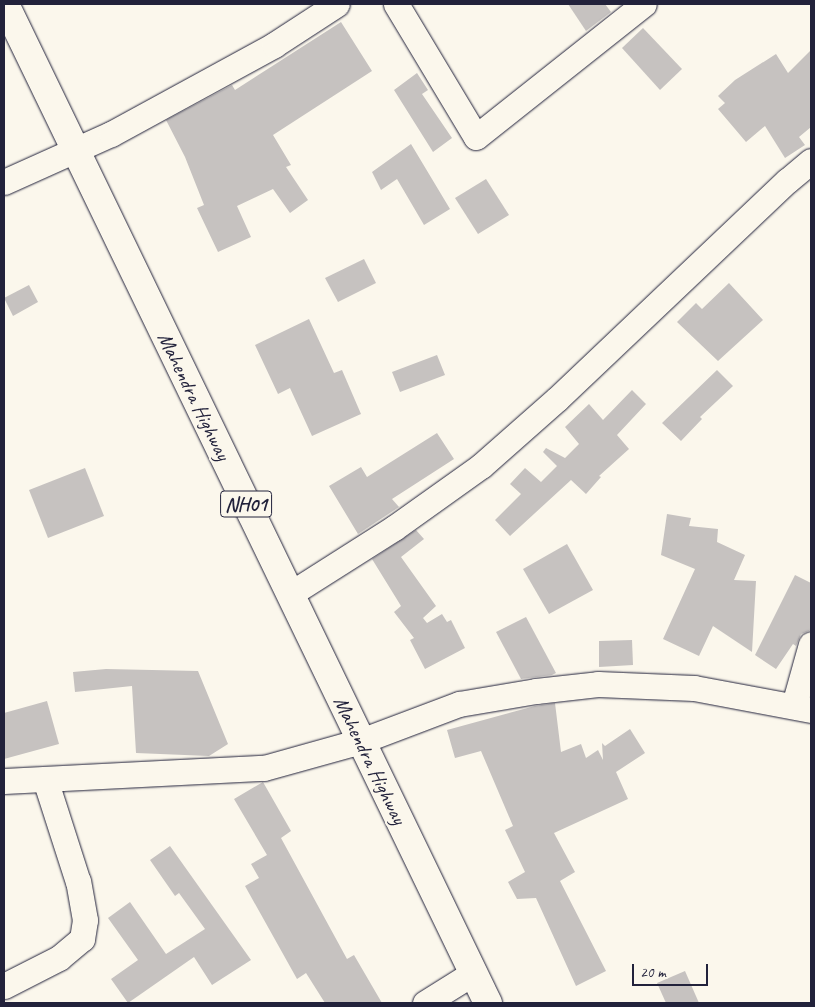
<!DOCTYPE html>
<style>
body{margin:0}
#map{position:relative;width:815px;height:1007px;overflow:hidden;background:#fbf7ec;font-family:Caveat,sans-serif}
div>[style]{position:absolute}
.building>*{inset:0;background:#c6c2c0}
.roads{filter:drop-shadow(0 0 1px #22223b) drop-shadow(0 0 1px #22223b)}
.street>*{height:25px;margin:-12.5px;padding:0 12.5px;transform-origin:12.5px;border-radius:12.5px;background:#fbf7ec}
.highway>*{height:28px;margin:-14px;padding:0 14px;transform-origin:14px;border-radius:14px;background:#fbf7ec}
span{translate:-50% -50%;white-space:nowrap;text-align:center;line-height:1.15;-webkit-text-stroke:4.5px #fbf7ec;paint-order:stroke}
.shield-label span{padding:1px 4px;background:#fbf7ec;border:1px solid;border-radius:4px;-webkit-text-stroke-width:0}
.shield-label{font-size:20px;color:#22223b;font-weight:700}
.street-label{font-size:21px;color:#22223b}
.frame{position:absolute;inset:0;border:5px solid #22223b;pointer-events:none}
.scale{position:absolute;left:632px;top:964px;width:76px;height:22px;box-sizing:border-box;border:2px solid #22223b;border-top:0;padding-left:6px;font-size:15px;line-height:18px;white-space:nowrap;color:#22223b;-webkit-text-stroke:4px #fbf7ec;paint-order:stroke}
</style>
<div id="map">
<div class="building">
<div style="clip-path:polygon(568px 4px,605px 4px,611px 12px,586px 31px)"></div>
<div style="clip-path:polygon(341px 22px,372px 71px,273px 135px,291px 165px,286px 167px,308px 200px,290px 213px,273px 189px,237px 206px,251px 237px,218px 252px,197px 208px,204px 205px,185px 157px,166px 120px,232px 85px,235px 90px)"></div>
<div style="clip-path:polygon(643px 28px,682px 69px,660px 90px,622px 48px)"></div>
<div style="clip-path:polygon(811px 50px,811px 127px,799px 137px,805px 145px,785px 158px,765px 126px,746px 142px,718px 109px,725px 103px,718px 96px,735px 80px,776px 54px,788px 73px)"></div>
<div style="clip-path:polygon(417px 73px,428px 90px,422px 94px,452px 138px,433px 152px,394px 90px)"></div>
<div style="clip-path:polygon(411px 144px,450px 209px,424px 225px,397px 179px,381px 190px,372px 172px)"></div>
<div style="clip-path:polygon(486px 179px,509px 215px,478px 234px,455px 198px)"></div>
<div style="clip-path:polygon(364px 259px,376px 283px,338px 302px,325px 278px)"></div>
<div style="clip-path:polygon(729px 283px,763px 320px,718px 361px,677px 322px,696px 303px,702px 309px)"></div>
<div style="clip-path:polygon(29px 285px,38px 302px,13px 316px,4px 298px)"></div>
<div style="clip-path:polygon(309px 319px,334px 373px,342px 370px,361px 414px,312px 436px,290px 388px,278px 394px,255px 345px)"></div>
<div style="clip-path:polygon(437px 355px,445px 375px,400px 392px,392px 372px)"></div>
<div style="clip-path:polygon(717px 370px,733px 386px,700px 417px,702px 419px,681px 441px,662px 423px)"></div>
<div style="clip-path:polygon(632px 390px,646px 404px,617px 435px,629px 449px,599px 476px,601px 477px,586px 494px,571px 480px,510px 536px,495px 520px,521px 494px,510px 484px,525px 468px,541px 482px,557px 466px,543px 452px,546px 448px,565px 458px,579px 444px,565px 427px,589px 404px,603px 420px)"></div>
<div style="clip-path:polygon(437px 433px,454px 459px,392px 499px,399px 507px,358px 534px,329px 486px,361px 467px,367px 477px)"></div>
<div style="clip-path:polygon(85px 468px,104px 516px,48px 538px,29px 490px)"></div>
<div style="clip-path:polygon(667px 514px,691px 518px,689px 526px,718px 529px,717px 542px,745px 555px,734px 580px,756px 581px,752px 652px,713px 626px,699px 656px,663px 639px,695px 569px,661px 555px)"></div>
<div style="clip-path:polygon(416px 530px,424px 539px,401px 557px,436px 606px,423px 618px,427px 623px,442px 614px,447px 622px,451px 620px,465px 648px,425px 669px,410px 640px,414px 638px,394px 612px,401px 606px,372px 559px)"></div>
<div style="clip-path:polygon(567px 544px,593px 590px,549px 614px,523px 569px)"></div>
<div style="clip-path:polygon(795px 575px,811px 583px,811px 630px,801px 634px,796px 646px,793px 644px,776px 669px,755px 655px)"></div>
<div style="clip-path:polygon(526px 617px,556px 673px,552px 675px,521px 679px,496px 632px)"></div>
<div style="clip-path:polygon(632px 640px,633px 665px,599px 667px,599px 641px)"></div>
<div style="clip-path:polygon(106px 669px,198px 671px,228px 744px,209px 756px,136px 753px,132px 686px,75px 692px,73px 672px)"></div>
<div style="clip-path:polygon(47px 701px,59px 744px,4px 759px,4px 713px)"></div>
<div style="clip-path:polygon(555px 703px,561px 752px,581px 744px,586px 758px,598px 750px,603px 760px,602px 743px,605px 746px,630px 729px,645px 753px,616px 772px,628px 799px,554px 833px,575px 872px,560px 881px,606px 971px,576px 986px,536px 898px,517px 899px,508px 882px,525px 872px,505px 830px,513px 826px,481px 751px,455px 758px,447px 730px,535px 706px)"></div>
<div style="clip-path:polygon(263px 782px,291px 831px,281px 838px,347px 959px,354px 955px,382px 1003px,325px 1003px,306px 973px,297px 979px,245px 886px,259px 878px,251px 864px,267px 855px,234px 799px)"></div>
<div style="clip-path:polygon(170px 846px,251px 960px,212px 985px,194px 957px,128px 1003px,111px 979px,138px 960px,108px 918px,130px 902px,166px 954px,205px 929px,179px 893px,175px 896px,150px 860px)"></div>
<div style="clip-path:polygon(685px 971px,699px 1003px,666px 1003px,657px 983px)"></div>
</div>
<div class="roads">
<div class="street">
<div style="left:396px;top:4px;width:155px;rotate:59deg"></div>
<div style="left:476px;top:137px;width:214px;rotate:-38.4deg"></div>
<div style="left:4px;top:182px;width:117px;rotate:-24.2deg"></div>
<div style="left:111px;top:134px;width:186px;rotate:-28.6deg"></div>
<div style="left:274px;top:45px;width:75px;rotate:-33.1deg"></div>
<div style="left:290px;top:594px;width:123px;rotate:-32.4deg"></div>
<div style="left:394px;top:528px;width:107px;rotate:-35.5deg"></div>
<div style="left:481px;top:466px;width:101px;rotate:-41.4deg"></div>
<div style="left:557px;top:399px;width:317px;rotate:-43.5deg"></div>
<div style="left:787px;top:181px;width:31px;rotate:-40deg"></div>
<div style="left:794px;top:705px;width:63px;rotate:-74.4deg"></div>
<div style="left:4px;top:781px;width:260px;rotate:-2.9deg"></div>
<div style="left:264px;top:768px;width:101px;rotate:-15.6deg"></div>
<div style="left:361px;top:741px;width:105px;rotate:-20.7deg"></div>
<div style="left:459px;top:704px;width:78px;rotate:-9.6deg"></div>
<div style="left:536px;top:691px;width:62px;rotate:-6.4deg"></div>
<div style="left:598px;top:684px;width:96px;rotate:2.4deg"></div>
<div style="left:694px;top:688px;width:119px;rotate:10.6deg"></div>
<div style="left:4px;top:986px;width:62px;rotate:-27deg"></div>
<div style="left:59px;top:958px;width:30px;rotate:-40deg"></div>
<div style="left:82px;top:939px;width:19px;rotate:-81deg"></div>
<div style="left:85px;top:920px;width:39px;rotate:-100deg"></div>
<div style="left:78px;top:882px;width:108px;rotate:-107.8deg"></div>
<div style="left:425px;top:1003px;width:57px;rotate:-32deg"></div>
</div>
<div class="highway">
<div style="left:5px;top:4px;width:1110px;rotate:64.2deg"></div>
</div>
</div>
<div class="shield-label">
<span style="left:246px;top:504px">NH01</span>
</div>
<div class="street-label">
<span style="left:194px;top:396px;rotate:64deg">Mahendra Highway</span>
<span style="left:370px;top:760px;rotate:64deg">Mahendra Highway</span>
</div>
<div class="frame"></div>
<div class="scale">20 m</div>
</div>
